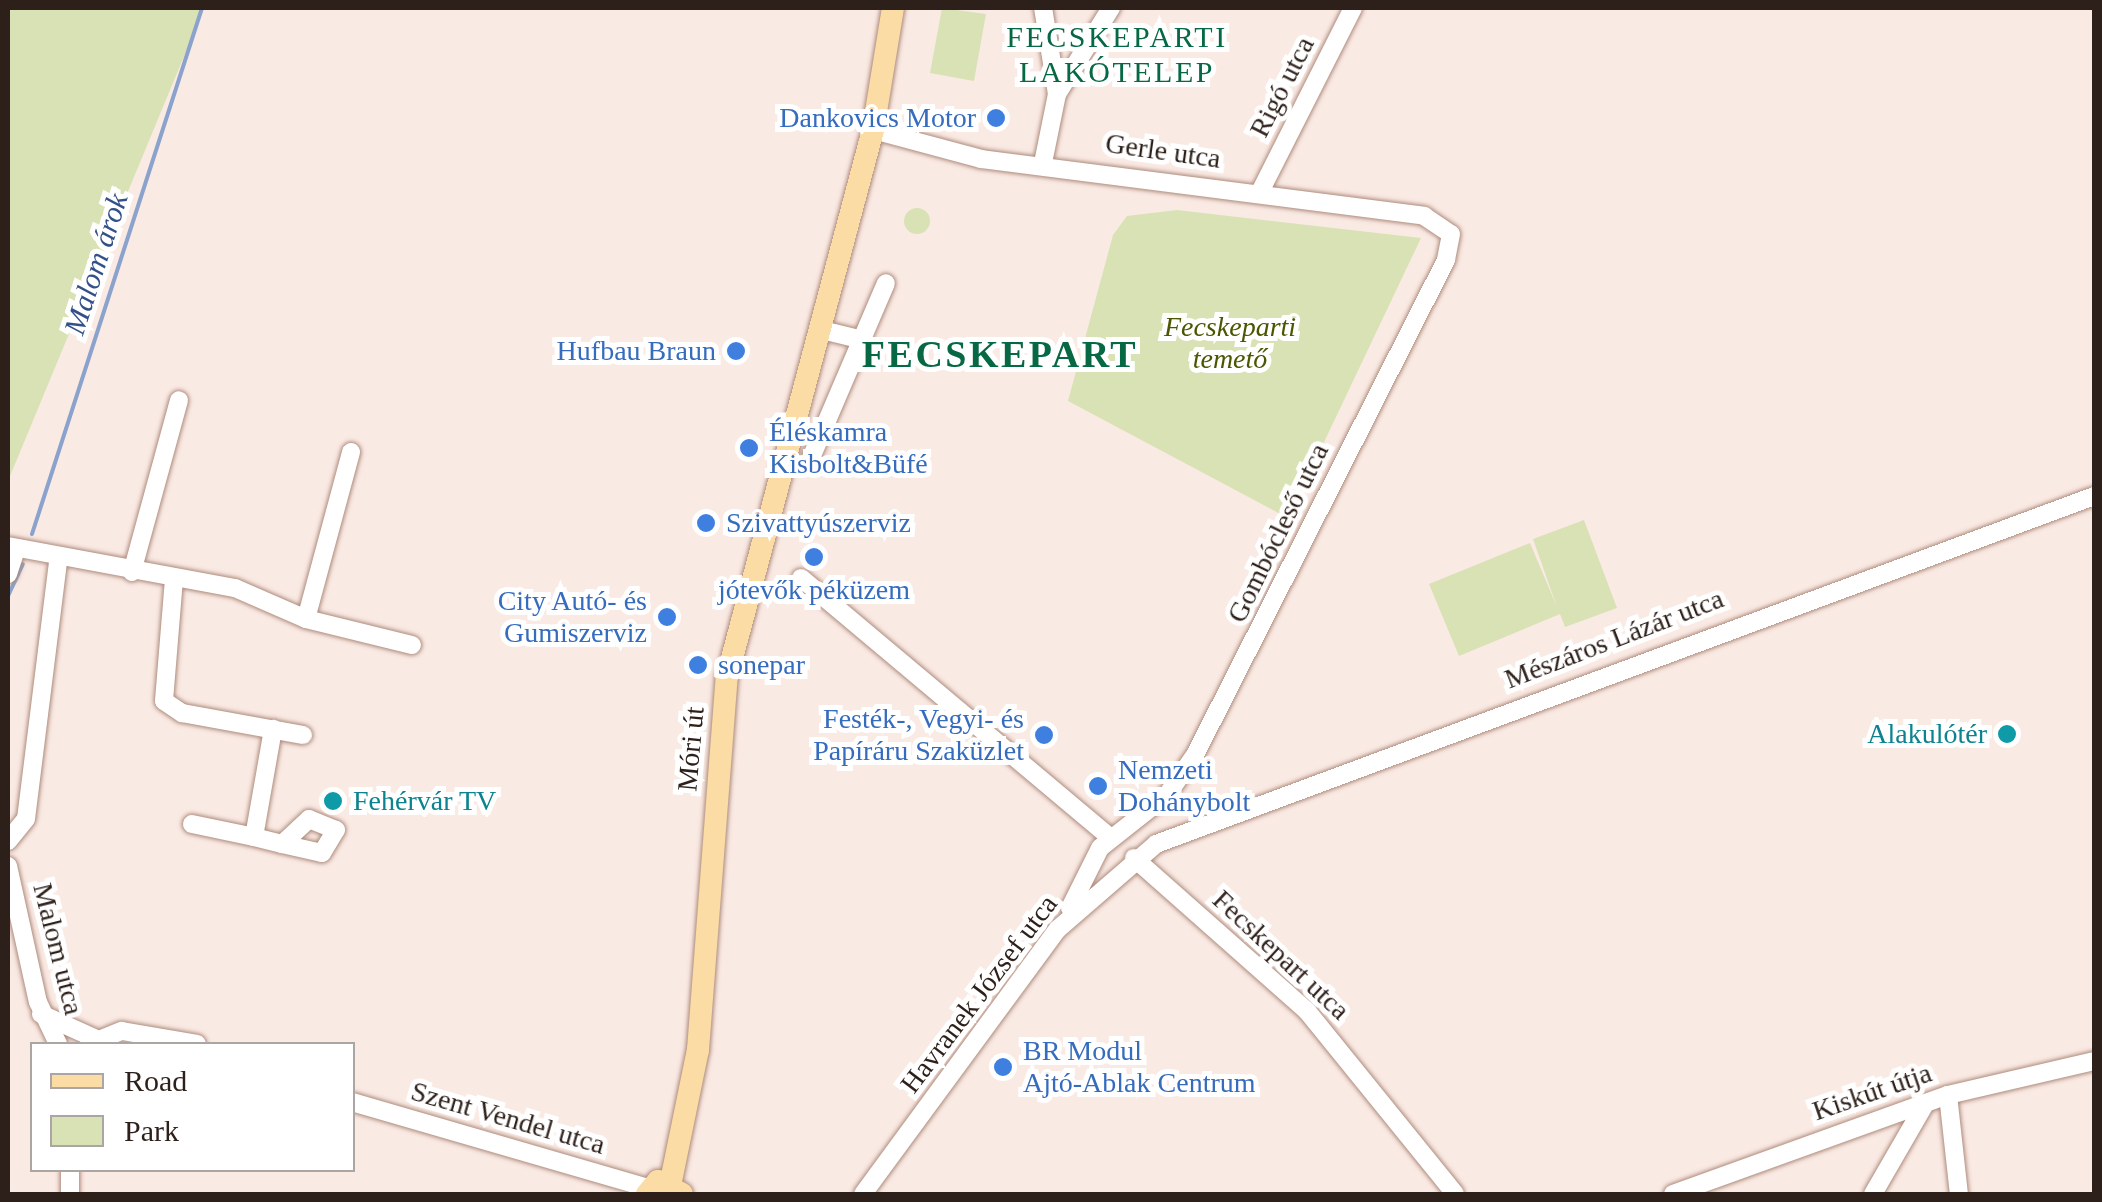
<!DOCTYPE html>
<meta charset="utf-8">
<style>
body{margin:0}
#map{position:relative;width:2102px;height:1202px;overflow:hidden;background:#faeae4;font-family:Georgia,serif}
div>[style]{position:absolute}
.green>*{inset:0;background:#d9e2b4}
.round{border-radius:50%}
.stream>*{height:4px;margin:-2px;padding:0 2px;transform-origin:2px;border-radius:2px;background:#8aa2cc}
.roads{filter:drop-shadow(0 0 2px #ae8b7c) drop-shadow(0 0 2px #ae8b7c)}
.minor>*{height:18px;margin:-9px;padding:0 9px;transform-origin:9px;border-radius:9px;background:#fff}
.major>*{height:22px;margin:-11px;padding:0 11px;transform-origin:11px;border-radius:11px;background:#fadca4}
.dots>*{width:28px;height:28px;translate:-50% -50%;box-sizing:border-box;border:5px solid #fff;border-radius:50%}
span{translate:-50% -50%;white-space:nowrap;text-align:center;line-height:1.15;-webkit-text-stroke:10px #fff;paint-order:stroke}
.street-label{font-size:28px;color:#2d1f19}
.shop-label{font-size:28px;color:#366cbe}
.right{translate:-100% -50%;text-align:right}
.left{translate:0 -50%;text-align:left}
.park-label{font-size:28px;color:#4c5500;font-style:italic}
.culture-label{font-size:28px;color:#0d838f}
.neighbourhood-label{font-size:30px;color:#076844;letter-spacing:2.5px}
.water-label{font-size:30px;color:#335188;font-style:italic}
.district-label{font-size:38px;color:#076844;font-weight:700;letter-spacing:2.5px}
.frame{position:absolute;inset:0;border:10px solid #2d1f19;pointer-events:none}
.legend{position:absolute;left:30px;top:1042px;width:325px;height:130px;box-sizing:border-box;background:#fff;border:2px solid #aba5a3;margin:0;padding:12px 18px;list-style:none;font-size:30px;color:#2d1f19}
.legend li{display:flex;align-items:center;gap:20px;height:50px}
.legend b{width:50px;border:2px solid #aba5a3}
</style>
<div id="map">
<div class="green">
<div style="clip-path:polygon(8px 8px,204px 8px,8px 481px)"></div>
<div style="clip-path:polygon(942px 8px,986px 14px,974px 81px,930px 73px)"></div>
<div class="round" style="left:904px;top:208px;width:26px;height:26px"></div>
<div style="clip-path:polygon(1177px 210px,1421px 238px,1288px 518px,1068px 401px,1113px 235px,1127px 216px)"></div>
<div style="clip-path:polygon(1584px 520px,1617px 608px,1565px 627px,1560px 614px,1459px 656px,1429px 584px,1530px 543px,1557px 607px,1533px 539px)"></div>
</div>
<div class="stream">
<div style="left:32px;top:534px;width:553px;rotate:-72.09deg"></div>
<div style="left:8px;top:596px;width:35px;rotate:-65deg"></div>
</div>
<div class="roads">
<div class="minor">
<div style="left:1057px;top:94px;width:102px;rotate:-57.9deg"></div>
<div style="left:873px;top:130px;width:112px;rotate:15deg"></div>
<div style="left:981px;top:159px;width:447px;rotate:7.3deg"></div>
<div style="left:1424px;top:216px;width:32px;rotate:34deg"></div>
<div style="left:1451px;top:234px;width:26px;rotate:101deg"></div>
<div style="left:1446px;top:260px;width:555px;rotate:116.89deg"></div>
<div style="left:1195px;top:755px;width:49px;rotate:125deg"></div>
<div style="left:1167px;top:795px;width:85px;rotate:141.7deg"></div>
<div style="left:1100px;top:848px;width:67px;rotate:116.6deg"></div>
<div style="left:1043px;top:163px;width:70px;rotate:-78.5deg"></div>
<div style="left:1057px;top:94px;width:87px;rotate:-99.2deg"></div>
<div style="left:1260px;top:192px;width:206px;rotate:-63.2deg"></div>
<div style="left:818px;top:329px;width:42px;rotate:13.7deg"></div>
<div style="left:811px;top:458px;width:190px;rotate:-66.8deg"></div>
<div style="left:8px;top:546px;width:231px;rotate:10.5deg"></div>
<div style="left:235px;top:588px;width:77px;rotate:23.6deg"></div>
<div style="left:306px;top:619px;width:109px;rotate:13.8deg"></div>
<div style="left:132px;top:572px;width:178px;rotate:-74.7deg"></div>
<div style="left:8px;top:574px;width:25px;rotate:-72deg"></div>
<div style="left:801px;top:578px;width:403px;rotate:40deg"></div>
<div style="left:174px;top:579px;width:122px;rotate:94.7deg"></div>
<div style="left:164px;top:701px;width:22px;rotate:34deg"></div>
<div style="left:182px;top:713px;width:123px;rotate:10.3deg"></div>
<div style="left:306px;top:619px;width:173px;rotate:-74.9deg"></div>
<div style="left:192px;top:824px;width:63px;rotate:11.8deg"></div>
<div style="left:254px;top:837px;width:29px;rotate:14deg"></div>
<div style="left:282px;top:844px;width:41px;rotate:12.7deg"></div>
<div style="left:322px;top:853px;width:27px;rotate:-59deg"></div>
<div style="left:336px;top:830px;width:29px;rotate:-158deg"></div>
<div style="left:309px;top:819px;width:37px;rotate:137deg"></div>
<div style="left:254px;top:837px;width:110px;rotate:-80deg"></div>
<div style="left:8px;top:841px;width:28px;rotate:-51deg"></div>
<div style="left:26px;top:819px;width:260px;rotate:-82.9deg"></div>
<div style="left:1134px;top:858px;width:231px;rotate:41.5deg"></div>
<div style="left:1307px;top:1011px;width:235px;rotate:51deg"></div>
<div style="left:8px;top:866px;width:139px;rotate:77.6deg"></div>
<div style="left:38px;top:1002px;width:47px;rotate:64.5deg"></div>
<div style="left:41px;top:1014px;width:60px;rotate:24.4deg"></div>
<div style="left:89px;top:1044px;width:35px;rotate:-22deg"></div>
<div style="left:122px;top:1031px;width:76px;rotate:9.8deg"></div>
<div style="left:1948px;top:1095px;width:100px;rotate:83.7deg"></div>
<div style="left:352px;top:1102px;width:308px;rotate:16.2deg"></div>
<div style="left:70px;top:1170px;width:24px;rotate:90deg"></div>
<div style="left:863px;top:1194px;width:329px;rotate:-53.7deg"></div>
<div style="left:1058px;top:929px;width:130px;rotate:-40.9deg"></div>
<div style="left:1156px;top:844px;width:1000px;rotate:-20.35deg"></div>
<div style="left:1673px;top:1194px;width:292px;rotate:-19.8deg"></div>
<div style="left:1948px;top:1095px;width:150px;rotate:-13.1deg"></div>
<div style="left:1873px;top:1194px;width:104px;rotate:-60deg"></div>
</div>
<div class="major">
<div style="left:671px;top:1181px;width:134px;rotate:-78.4deg"></div>
<div style="left:698px;top:1050px;width:374px;rotate:-85.6deg"></div>
<div style="left:727px;top:677px;width:566px;rotate:-75.06deg"></div>
<div style="left:873px;top:130px;width:124px;rotate:-80.7deg"></div>
<div style="left:647px;top:1194px;width:17px;rotate:-50deg"></div>
<div style="left:658px;top:1181px;width:27px;rotate:28deg"></div>
</div>
</div>
<div class="dots">
<div style="left:996px;top:118px;background:#3f7fe0"></div>
<div style="left:736px;top:351px;background:#3f7fe0"></div>
<div style="left:749px;top:448px;background:#3f7fe0"></div>
<div style="left:706px;top:523px;background:#3f7fe0"></div>
<div style="left:814px;top:557px;background:#3f7fe0"></div>
<div style="left:667px;top:617px;background:#3f7fe0"></div>
<div style="left:698px;top:665px;background:#3f7fe0"></div>
<div style="left:2007px;top:734px;background:#0f9aa8"></div>
<div style="left:1044px;top:735px;background:#3f7fe0"></div>
<div style="left:1098px;top:786px;background:#3f7fe0"></div>
<div style="left:333px;top:801px;background:#0f9aa8"></div>
<div style="left:1003px;top:1067px;background:#3f7fe0"></div>
</div>
<div class="street-label">
<span style="left:1282px;top:87px;rotate:-63deg">Rigó utca</span>
<span style="left:1163px;top:151px;rotate:8deg">Gerle utca</span>
<span style="left:1278px;top:533px;rotate:-64deg">Gombócleső utca</span>
<span style="left:1614px;top:639px;rotate:-21deg">Mészáros Lázár utca</span>
<span style="left:691px;top:749px;rotate:-85deg">Móri út</span>
<span style="left:58px;top:949px;rotate:76deg">Malom utca</span>
<span style="left:1281px;top:955px;rotate:43deg">Fecskepart utca</span>
<span style="left:979px;top:994px;rotate:-53deg">Havranek József utca</span>
<span style="left:1872px;top:1092px;rotate:-19deg">Kiskút útja</span>
<span style="left:508px;top:1118px;rotate:16deg">Szent Vendel utca</span>
</div>
<div class="shop-label">
<span class="right" style="left:976px;top:118px">Dankovics Motor</span>
<span class="right" style="left:716px;top:351px">Hufbau Braun</span>
<span class="left" style="left:769px;top:448px">Éléskamra<br>Kisbolt&amp;Büfé</span>
<span class="left" style="left:726px;top:523px">Szivattyúszerviz</span>
<span style="left:814px;top:590px">jótevők péküzem</span>
<span class="right" style="left:647px;top:617px">City Autó- és<br>Gumiszerviz</span>
<span class="left" style="left:718px;top:665px">sonepar</span>
<span class="right" style="left:1024px;top:735px">Festék-, Vegyi- és<br>Papíráru Szaküzlet</span>
<span class="left" style="left:1118px;top:786px">Nemzeti<br>Dohánybolt</span>
<span class="left" style="left:1023px;top:1067px">BR Modul<br>Ajtó-Ablak Centrum</span>
</div>
<div class="park-label">
<span style="left:1230px;top:343px">Fecskeparti<br>temető</span>
</div>
<div class="culture-label">
<span class="right" style="left:1987px;top:734px">Alakulótér</span>
<span class="left" style="left:353px;top:801px">Fehérvár TV</span>
</div>
<div class="neighbourhood-label">
<span style="left:1117px;top:54px">FECSKEPARTI<br>LAKÓTELEP</span>
</div>
<div class="water-label">
<span style="left:96px;top:264px;rotate:-72deg">Malom árok</span>
</div>
<div class="district-label">
<span style="left:1000px;top:355px">FECSKEPART</span>
</div>
<div class="frame"></div>
<ul class="legend">
<li><b style="height:12px;background:#fadca4"></b>Road</li>
<li><b style="height:28px;background:#d9e2b4"></b>Park</li>
</ul>
</div>
